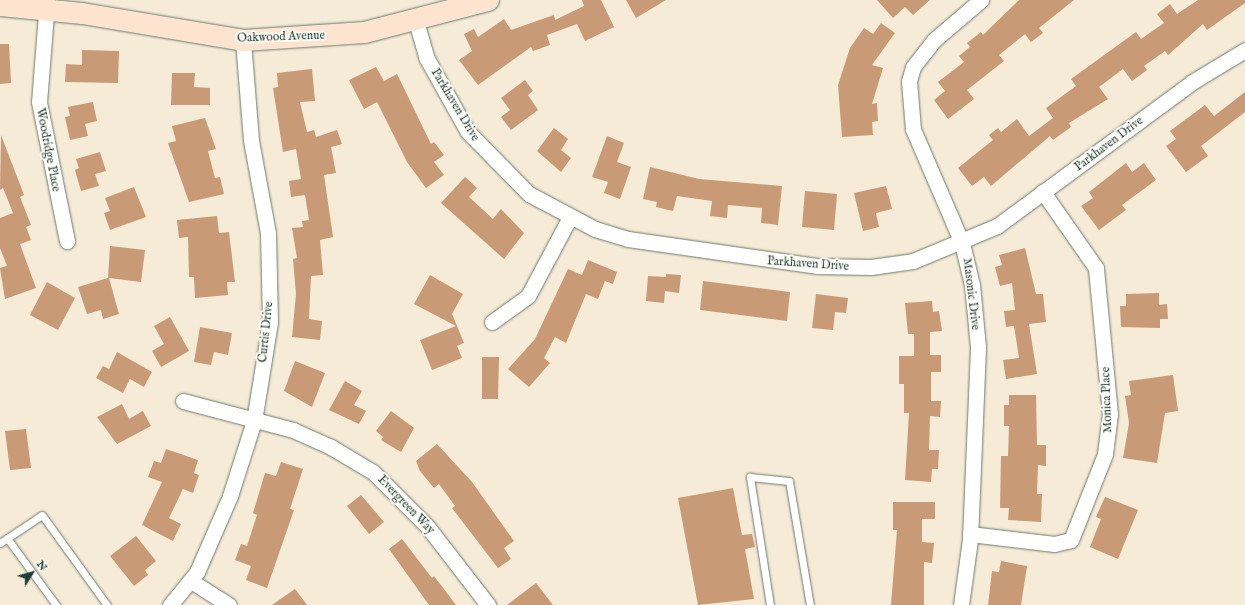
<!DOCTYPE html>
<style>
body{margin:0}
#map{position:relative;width:1245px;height:605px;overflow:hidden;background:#f6ebd7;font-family:"IM FELL English",serif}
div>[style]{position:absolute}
.building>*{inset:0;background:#c89a76}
.roads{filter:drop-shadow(0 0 1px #6a7a6d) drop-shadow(0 0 1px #6a7a6d)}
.lane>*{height:7px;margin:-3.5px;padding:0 3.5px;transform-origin:3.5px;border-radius:3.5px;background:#fff}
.street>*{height:15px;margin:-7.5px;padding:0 7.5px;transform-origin:7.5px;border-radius:7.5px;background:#fff}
.secondary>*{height:21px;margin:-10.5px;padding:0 10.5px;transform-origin:10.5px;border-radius:10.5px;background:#fde4d1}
span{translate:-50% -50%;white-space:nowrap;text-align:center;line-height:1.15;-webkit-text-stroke:4px #fdfcf7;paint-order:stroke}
.street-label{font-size:12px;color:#1f3d34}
.north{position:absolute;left:12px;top:553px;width:40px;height:40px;-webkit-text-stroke:3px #fdfcf7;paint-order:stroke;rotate:53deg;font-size:11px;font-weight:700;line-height:16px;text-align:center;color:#1f3d34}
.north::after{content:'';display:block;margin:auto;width:14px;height:18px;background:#1f3d34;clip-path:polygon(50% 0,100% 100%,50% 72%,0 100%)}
</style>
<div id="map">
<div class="building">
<div style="clip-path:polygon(582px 0,601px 0,614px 27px,585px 41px,577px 24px,547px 35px,550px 45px,533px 51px,531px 47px,478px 85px,459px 60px,472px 51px,464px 34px,474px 29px,478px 37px,504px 19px,511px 30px,554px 15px,555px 20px,584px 6px)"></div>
<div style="clip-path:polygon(626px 0,666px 0,636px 18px)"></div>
<div style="clip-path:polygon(877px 0,930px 0,913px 15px,905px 7px,893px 18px)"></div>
<div style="clip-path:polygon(1019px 0,1074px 0,1039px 28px,1043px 33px,1031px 42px,1025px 34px,999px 55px,1004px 61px,967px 90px,974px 99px,948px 119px,934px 100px,945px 91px,938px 82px,964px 62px,959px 56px,970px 47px,967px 43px,981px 32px,983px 35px)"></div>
<div style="clip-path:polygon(1198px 0,1245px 0,1245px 3px,1207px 30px,1203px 24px,1168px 55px,1165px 51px,1144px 66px,1147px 70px,1132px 81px,1123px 69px,1099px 87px,1108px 99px,1069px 123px,1071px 127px,1053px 140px,1050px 136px,991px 186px,984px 177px,972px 186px,958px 168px,993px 140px,989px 135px,998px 128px,1001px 132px,1017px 119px,1029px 136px,1053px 118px,1046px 108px,1076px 86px,1071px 79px,1136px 32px,1141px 39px,1164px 23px,1157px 14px,1170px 4px,1177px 14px)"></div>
<div style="clip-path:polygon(881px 23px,895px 33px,872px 65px,883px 68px,872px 104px,877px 103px,878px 121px,872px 122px,873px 135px,842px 137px,838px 85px,850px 48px,864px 28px,873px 34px)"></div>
<div style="clip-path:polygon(0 44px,9px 44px,11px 83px,0 84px)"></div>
<div style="clip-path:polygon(82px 50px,119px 51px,118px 83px,65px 82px,66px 64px,82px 65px)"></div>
<div style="clip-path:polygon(376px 67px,384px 81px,397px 74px,431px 144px,434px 142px,444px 155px,434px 162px,444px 175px,426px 188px,407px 162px,377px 102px,364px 109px,349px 80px)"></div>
<div style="clip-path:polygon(312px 69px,315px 101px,300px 102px,307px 132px,314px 130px,316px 137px,337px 130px,342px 144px,331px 147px,336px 173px,324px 175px,333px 237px,320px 240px,323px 275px,311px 276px,309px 319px,322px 321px,320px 340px,292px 337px,296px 294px,293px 259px,297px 258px,292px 228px,303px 227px,302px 221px,309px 220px,305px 195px,291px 197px,289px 181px,301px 179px,296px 149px,283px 152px,273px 88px,278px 87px,277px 73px)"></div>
<div style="clip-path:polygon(172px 73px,195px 73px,194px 87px,210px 88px,210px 105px,171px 105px)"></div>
<div style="clip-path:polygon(525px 80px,533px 91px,528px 95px,538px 110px,511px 130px,501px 117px,510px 110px,501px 98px)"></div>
<div style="clip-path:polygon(1245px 92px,1245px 112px,1201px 146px,1208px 156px,1186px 172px,1166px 146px,1176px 139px,1170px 131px,1205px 105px,1214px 116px)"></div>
<div style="clip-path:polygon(93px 102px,97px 121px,85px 124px,88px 136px,70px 140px,65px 117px,70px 116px,68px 107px)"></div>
<div style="clip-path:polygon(205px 118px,216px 149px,208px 151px,215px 178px,220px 177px,224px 194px,189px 202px,168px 143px,176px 141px,172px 126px)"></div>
<div style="clip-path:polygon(554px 128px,568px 139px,561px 150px,571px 158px,561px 172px,537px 151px)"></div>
<div style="clip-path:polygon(1px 135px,24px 195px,20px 197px,31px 225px,26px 227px,31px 240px,20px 244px,36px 288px,5px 299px,0 268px,7px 266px,0 248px,0 218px,13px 213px,3px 188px,0 190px)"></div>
<div style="clip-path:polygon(607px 136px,624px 143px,617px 162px,631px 167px,620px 199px,604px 193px,608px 182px,592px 177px)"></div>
<div style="clip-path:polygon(100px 152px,106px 171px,95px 174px,99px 186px,81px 191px,75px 170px,79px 168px,76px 159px)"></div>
<div style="clip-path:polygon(1126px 163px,1132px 172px,1144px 163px,1156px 180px,1122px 205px,1126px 210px,1099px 230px,1081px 206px,1093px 198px,1089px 192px)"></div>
<div style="clip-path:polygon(650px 167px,699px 179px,782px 186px,778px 225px,761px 223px,762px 208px,728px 205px,727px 218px,710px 216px,712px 201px,677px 196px,673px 211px,656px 207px,657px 202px,643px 199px)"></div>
<div style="clip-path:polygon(465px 177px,477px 188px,469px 197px,493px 219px,501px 209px,524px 233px,504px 259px,441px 203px)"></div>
<div style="clip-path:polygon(886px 186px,892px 209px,876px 213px,879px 227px,863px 231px,854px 193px)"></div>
<div style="clip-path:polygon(134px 187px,146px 217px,110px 230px,104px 213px,110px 211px,105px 198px)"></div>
<div style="clip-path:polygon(805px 191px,837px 194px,834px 230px,802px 227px)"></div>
<div style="clip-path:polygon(217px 216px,219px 233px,229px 232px,235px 282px,227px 282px,228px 295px,195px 298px,194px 277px,189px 277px,188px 237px,179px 238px,177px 220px)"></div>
<div style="clip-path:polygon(110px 246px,145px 250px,141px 282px,109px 278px,119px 314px,103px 319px,101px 310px,87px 314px,78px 287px,108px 278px)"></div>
<div style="clip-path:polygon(1025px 248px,1036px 294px,1043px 294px,1046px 322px,1029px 324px,1037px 374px,1006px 379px,1003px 360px,1019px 358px,1014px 326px,1006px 327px,1004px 311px,1015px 310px,1012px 283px,1000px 286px,995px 267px,1002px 265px,999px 255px)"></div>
<div style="clip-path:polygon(588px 260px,617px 272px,613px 284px,605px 281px,598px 299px,586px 294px,566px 343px,555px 337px,544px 358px,550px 363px,529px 387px,508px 369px,535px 339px,568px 269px,582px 275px)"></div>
<div style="clip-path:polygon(666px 274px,681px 275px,679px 293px,665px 291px,664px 303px,646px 301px,648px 276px,666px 277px)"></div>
<div style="clip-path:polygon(430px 275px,463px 294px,452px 314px,464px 343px,457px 346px,462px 358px,432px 370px,420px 340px,456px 326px,414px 304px)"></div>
<div style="clip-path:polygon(703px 281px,790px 292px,787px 321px,700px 310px)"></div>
<div style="clip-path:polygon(47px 282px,75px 298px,58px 330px,30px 315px)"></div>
<div style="clip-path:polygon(1159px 293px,1159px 305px,1167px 304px,1168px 319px,1160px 319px,1160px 328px,1121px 327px,1120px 306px,1126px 306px,1126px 294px)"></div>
<div style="clip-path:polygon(816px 294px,848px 298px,846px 313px,835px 312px,833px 330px,812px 328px)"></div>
<div style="clip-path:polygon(932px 301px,933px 312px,939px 311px,942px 331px,930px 332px,930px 355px,941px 355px,941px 372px,931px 372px,931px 401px,941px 401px,940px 417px,930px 416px,929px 450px,939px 450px,938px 469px,932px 469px,931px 482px,905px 480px,909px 413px,904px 413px,904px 384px,899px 384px,899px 356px,914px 356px,914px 334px,908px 334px,905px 303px)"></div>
<div style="clip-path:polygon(170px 317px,189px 351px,161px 367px,152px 351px,164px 344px,154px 326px)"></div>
<div style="clip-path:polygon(200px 327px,232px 333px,228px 355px,214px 352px,211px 365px,194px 362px)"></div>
<div style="clip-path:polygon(117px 352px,152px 372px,144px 387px,130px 379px,123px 393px,96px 378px,103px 366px,109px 369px)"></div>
<div style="clip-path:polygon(482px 357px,499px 357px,498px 399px,482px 399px)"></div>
<div style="clip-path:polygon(295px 361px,325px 373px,312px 407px,284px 391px)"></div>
<div style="clip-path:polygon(1173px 375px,1178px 411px,1165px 413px,1157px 463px,1123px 458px,1129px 423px,1125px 396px,1131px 395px,1129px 381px)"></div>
<div style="clip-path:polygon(345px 381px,362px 391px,354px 405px,366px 411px,359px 424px,329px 410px)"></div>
<div style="clip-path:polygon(1009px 395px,1036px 395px,1037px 445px,1046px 445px,1046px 466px,1038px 465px,1037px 494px,1042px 494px,1041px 522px,1008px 520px,1009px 508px,1000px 508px,1001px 456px,1008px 456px,1009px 426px,1004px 426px,1004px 405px,1009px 405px)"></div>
<div style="clip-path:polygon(122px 404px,129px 419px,143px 411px,151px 426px,117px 444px,97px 417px)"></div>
<div style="clip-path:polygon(391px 411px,414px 428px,401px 452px,381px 440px,383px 437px,376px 431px)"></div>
<div style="clip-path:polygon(26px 429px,31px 468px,10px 470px,5px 431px)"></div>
<div style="clip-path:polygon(437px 444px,472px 482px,514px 541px,504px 548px,511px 559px,498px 568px,452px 508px,455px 506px,439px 484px,434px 488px,420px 471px,416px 461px)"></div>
<div style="clip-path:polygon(166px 449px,198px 460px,194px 473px,199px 475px,193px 493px,183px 489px,169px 518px,181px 524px,173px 541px,142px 525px,162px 482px,148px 477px,154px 461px,161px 463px)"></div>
<div style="clip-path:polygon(281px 462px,303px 469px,290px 509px,294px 510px,267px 588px,246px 580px,251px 566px,235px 560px,241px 544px,247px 546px,257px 515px,253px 513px,265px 473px,276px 476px)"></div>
<div style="clip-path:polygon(733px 488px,742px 535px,752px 534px,755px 547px,745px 549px,754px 599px,698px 605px,678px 498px)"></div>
<div style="clip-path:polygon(361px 495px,384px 522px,369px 534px,347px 506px)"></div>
<div style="clip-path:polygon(1105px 497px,1138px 510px,1118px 559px,1090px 547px,1101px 519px,1096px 517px)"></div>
<div style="clip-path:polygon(893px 502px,935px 502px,935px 519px,922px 519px,922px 542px,934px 543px,932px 563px,924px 562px,924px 605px,891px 605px,897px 530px,893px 530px)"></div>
<div style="clip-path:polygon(136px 536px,156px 561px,145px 570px,148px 575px,134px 586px,110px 556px)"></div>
<div style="clip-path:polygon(402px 539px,432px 578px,434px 576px,456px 605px,429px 605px,389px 549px)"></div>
<div style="clip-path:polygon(1001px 561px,1027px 566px,1021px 605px,988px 605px,992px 571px,999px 572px)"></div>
<div style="clip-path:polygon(536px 583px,553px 605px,507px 605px)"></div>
<div style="clip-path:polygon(295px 589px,307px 605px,272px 605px)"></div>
</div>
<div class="roads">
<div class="lane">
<div style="left:7px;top:538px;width:83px;rotate:53.8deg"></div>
<div style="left:0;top:543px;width:50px;rotate:-33.7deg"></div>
<div style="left:42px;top:515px;width:111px;rotate:54.2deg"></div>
<div style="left:770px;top:605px;width:130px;rotate:-98.9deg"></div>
<div style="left:750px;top:477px;width:39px;rotate:6deg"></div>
<div style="left:789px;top:481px;width:126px;rotate:80.4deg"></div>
</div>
<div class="street">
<div style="left:47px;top:1px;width:101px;rotate:94.5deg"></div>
<div style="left:39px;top:102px;width:142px;rotate:78.6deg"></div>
<div style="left:416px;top:21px;width:37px;rotate:74deg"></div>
<div style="left:426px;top:57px;width:86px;rotate:60.8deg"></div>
<div style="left:468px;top:132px;width:87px;rotate:45.5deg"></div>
<div style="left:529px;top:194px;width:75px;rotate:27.9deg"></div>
<div style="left:595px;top:229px;width:34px;rotate:17deg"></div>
<div style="left:628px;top:239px;width:192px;rotate:8.1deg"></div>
<div style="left:818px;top:266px;width:53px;rotate:1.1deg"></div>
<div style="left:871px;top:267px;width:42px;rotate:-8.1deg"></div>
<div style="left:913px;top:261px;width:91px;rotate:-22.6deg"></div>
<div style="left:997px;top:226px;width:242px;rotate:-36.4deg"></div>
<div style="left:1192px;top:82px;width:62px;rotate:-31.1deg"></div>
<div style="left:492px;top:322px;width:44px;rotate:-35.8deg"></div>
<div style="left:528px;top:296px;width:89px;rotate:-62deg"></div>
<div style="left:183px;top:401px;width:114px;rotate:14.8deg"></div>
<div style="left:293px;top:430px;width:42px;rotate:24.1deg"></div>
<div style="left:331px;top:447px;width:49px;rotate:30.8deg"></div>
<div style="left:373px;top:472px;width:76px;rotate:45deg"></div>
<div style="left:427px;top:526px;width:100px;rotate:52.3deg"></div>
<div style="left:970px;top:534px;width:85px;rotate:6.8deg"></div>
<div style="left:1054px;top:544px;width:17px;rotate:-13deg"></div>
<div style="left:1071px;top:540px;width:92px;rotate:-68.4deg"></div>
<div style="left:1105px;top:454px;width:40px;rotate:-82.9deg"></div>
<div style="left:1110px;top:414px;width:147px;rotate:-95.5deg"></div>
<div style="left:1096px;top:268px;width:93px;rotate:-124.9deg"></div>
<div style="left:191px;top:581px;width:45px;rotate:32.3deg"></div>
<div style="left:170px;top:605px;width:43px;rotate:-50.7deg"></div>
<div style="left:197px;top:572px;width:83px;rotate:-66.5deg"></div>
<div style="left:230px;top:496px;width:79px;rotate:-72.3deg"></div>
<div style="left:254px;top:421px;width:100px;rotate:-80.8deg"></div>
<div style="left:270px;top:322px;width:89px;rotate:-91.3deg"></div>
<div style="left:268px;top:233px;width:95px;rotate:-100.4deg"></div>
<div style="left:251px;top:140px;width:100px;rotate:-94.6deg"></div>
<div style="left:961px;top:605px;width:67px;rotate:-82.2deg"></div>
<div style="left:970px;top:539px;width:192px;rotate:-87.6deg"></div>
<div style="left:978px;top:347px;width:62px;rotate:-95.5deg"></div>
<div style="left:972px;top:285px;width:43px;rotate:-103.4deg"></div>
<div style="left:962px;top:243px;width:124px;rotate:-113.3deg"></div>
<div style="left:913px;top:129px;width:48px;rotate:-94.8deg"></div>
<div style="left:909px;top:81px;width:15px;rotate:-74deg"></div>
<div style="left:913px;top:67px;width:34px;rotate:-52deg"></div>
<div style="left:934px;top:40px;width:62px;rotate:-40.4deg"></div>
</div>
<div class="secondary">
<div style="left:0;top:5px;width:82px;rotate:5.6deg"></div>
<div style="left:82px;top:13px;width:163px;rotate:9.5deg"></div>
<div style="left:243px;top:40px;width:121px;rotate:-3.8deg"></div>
<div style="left:364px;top:32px;width:128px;rotate:-14.5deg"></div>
</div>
</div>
<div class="street-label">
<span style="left:281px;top:37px;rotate:-2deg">Oakwood Avenue</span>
<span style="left:455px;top:105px;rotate:59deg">Parkhaven Drive</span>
<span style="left:1109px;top:144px;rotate:-37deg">Parkhaven Drive</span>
<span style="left:48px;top:150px;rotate:79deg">Woodridge Place</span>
<span style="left:808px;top:264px;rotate:4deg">Parkhaven Drive</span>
<span style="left:971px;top:294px;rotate:83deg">Masonic Drive</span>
<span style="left:266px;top:332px;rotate:-84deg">Curtis Drive</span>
<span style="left:1107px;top:400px;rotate:-92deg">Monica Place</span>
<span style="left:406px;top:505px;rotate:46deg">Evergreen Way</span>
</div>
<div class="north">N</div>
</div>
